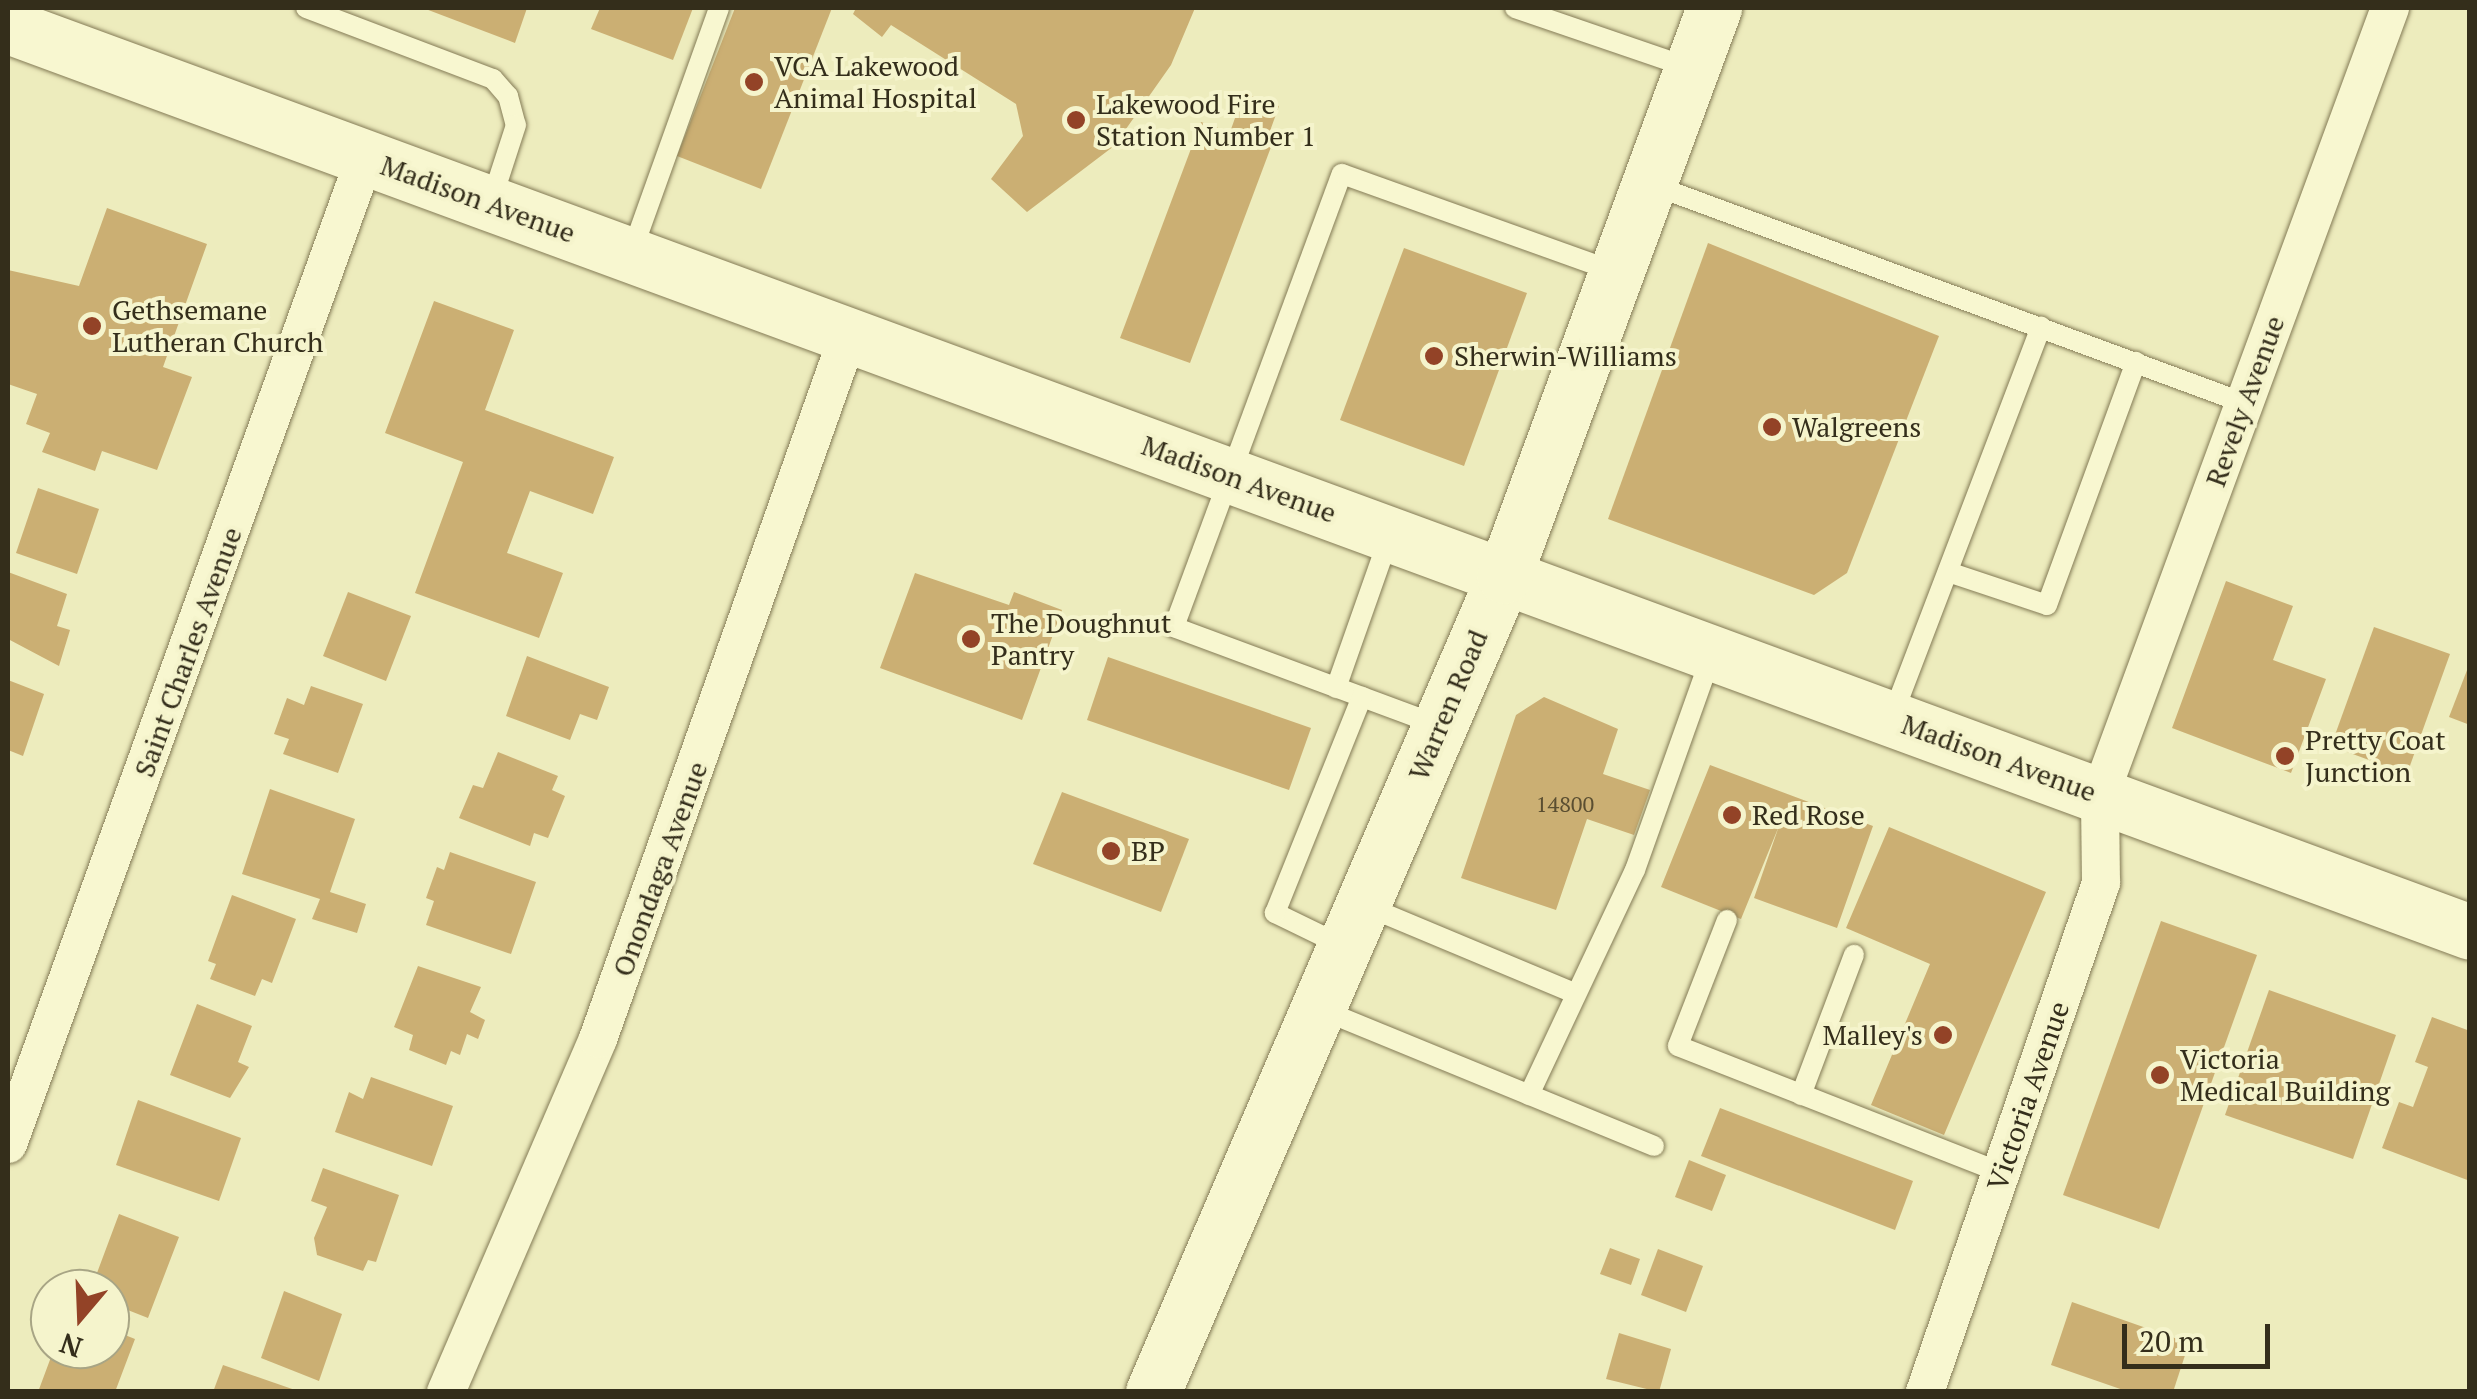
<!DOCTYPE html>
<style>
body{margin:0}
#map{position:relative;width:2477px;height:1399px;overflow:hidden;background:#edecbd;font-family:"PT Serif",serif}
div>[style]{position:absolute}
.building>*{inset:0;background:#cbaf73}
.roads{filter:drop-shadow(0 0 2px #847b56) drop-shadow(0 0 2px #847b56)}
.service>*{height:20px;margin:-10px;padding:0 10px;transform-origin:10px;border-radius:10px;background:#f8f7d0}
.minor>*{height:38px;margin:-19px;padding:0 19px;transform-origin:19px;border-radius:19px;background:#f8f7d0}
.secondary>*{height:55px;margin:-27.5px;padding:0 27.5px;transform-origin:27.5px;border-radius:27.5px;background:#f8f7d0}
.dots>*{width:28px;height:28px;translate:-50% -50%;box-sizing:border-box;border:5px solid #f5f4cc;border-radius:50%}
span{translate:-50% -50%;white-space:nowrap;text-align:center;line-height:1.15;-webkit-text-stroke:8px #f5f4cc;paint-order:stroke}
.number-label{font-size:22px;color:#5a4e31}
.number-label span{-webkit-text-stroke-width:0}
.poi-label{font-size:28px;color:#342e1b}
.left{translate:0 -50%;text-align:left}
.right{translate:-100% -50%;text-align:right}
.street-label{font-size:28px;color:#342e1b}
.frame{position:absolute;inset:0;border:10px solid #342e1b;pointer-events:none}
.north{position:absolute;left:30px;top:1269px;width:100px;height:100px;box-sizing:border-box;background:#f5f4cc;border:2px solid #a8a585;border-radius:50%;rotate:199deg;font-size:28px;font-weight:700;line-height:40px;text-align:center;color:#342e1b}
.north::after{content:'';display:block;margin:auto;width:35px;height:45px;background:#934327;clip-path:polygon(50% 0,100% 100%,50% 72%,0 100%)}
.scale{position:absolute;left:2122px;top:1324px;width:148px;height:45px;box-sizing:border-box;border:5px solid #342e1b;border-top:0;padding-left:12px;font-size:30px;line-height:35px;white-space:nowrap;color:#342e1b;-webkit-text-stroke:8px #f5f4cc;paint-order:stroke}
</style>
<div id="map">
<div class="building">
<div style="clip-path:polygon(423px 8px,527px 8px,515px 43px)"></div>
<div style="clip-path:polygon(600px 8px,693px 8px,673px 60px,591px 29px)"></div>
<div style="clip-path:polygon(735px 8px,832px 8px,761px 189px,677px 156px)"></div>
<div style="clip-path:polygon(856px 8px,1195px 8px,1171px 65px,1114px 146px,1027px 212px,991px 179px,1023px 136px,1016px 104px,891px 25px,882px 37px,853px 14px)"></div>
<div style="clip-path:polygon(1244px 93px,1279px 106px,1265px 145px,1271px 147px,1190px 363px,1120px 338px,1201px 122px,1230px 132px)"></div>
<div style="clip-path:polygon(107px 208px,207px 244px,163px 367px,192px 377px,157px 470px,102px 451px,95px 471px,42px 452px,50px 433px,26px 424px,37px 394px,8px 384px,8px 270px,79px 286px)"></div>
<div style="clip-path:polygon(1708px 243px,1939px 336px,1847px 573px,1814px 595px,1608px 519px)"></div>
<div style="clip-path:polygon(1404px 248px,1527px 293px,1464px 466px,1340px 420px)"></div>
<div style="clip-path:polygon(434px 301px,514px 330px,485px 410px,614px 457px,593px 514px,530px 491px,507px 553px,563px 573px,539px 638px,415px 593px,463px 462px,385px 433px)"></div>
<div style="clip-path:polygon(38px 488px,99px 509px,77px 574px,16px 553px)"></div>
<div style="clip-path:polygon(8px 572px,67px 594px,57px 626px,70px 630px,59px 666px,8px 639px)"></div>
<div style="clip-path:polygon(915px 573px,1009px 605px,1014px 592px,1062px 610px,1022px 720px,880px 668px)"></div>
<div style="clip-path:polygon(2226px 581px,2293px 606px,2273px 660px,2326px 679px,2291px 773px,2172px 728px)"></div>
<div style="clip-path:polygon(348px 592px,411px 616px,386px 681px,323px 656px)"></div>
<div style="clip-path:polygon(2374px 627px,2450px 654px,2407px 774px,2331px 746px)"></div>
<div style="clip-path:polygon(527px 656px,609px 687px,597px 720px,580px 714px,570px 740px,506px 716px)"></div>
<div style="clip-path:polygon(1108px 657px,1311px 728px,1289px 790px,1087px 720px)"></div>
<div style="clip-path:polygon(2469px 665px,2470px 665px,2470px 725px,2449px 717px)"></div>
<div style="clip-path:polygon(8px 680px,44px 694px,23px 756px,8px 750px)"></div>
<div style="clip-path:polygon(311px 686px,363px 704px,338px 773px,283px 754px,289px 739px,274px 734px,287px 698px,304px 705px)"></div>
<div style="clip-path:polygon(1544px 697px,1618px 729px,1603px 774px,1650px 790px,1634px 835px,1587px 819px,1556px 910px,1461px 878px,1516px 715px)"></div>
<div style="clip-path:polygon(498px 752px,558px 776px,552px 790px,565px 796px,548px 838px,534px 833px,530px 846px,459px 818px,473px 785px,483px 788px)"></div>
<div style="clip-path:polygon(1710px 765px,1873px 826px,1837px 928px,1754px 898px,1779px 826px,1741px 919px,1661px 887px)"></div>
<div style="clip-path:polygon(270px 789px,355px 819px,330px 892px,366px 904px,357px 933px,312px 919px,320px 899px,242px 874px)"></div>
<div style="clip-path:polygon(1062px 792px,1189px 839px,1161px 912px,1033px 864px)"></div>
<div style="clip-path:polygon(1889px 827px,2046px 892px,1944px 1135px,1871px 1105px,1930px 964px,1846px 928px)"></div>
<div style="clip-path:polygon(450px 852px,536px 882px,511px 954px,426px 925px,434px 901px,426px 898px,437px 867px,444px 870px)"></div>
<div style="clip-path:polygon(232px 895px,296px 919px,272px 983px,262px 979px,255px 996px,210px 979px,216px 964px,208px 961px)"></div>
<div style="clip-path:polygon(2161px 921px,2257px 955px,2159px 1229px,2063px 1195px)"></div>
<div style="clip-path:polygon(418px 966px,481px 987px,470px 1012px,485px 1020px,478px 1039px,467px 1034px,460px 1055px,451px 1051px,446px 1065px,409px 1050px,413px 1035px,394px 1027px)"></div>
<div style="clip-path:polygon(2269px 990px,2396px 1035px,2353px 1159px,2225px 1115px)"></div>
<div style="clip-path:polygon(197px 1004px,252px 1026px,238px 1062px,249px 1067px,230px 1098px,170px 1075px)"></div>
<div style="clip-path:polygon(2432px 1017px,2470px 1031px,2470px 1181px,2382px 1148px,2399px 1102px,2413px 1107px,2428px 1067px,2415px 1062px)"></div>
<div style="clip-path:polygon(371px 1077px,453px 1106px,432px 1166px,335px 1132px,349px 1092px,363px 1099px)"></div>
<div style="clip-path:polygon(138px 1100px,241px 1138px,219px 1201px,116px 1165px)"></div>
<div style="clip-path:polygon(1720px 1108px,1913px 1181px,1895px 1230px,1701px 1156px)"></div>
<div style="clip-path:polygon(1689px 1160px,1726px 1175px,1712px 1211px,1675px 1197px)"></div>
<div style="clip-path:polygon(323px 1168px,399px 1195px,376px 1262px,368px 1260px,363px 1271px,317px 1255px,314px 1238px,327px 1207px,311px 1201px)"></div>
<div style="clip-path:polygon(119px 1214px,179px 1237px,148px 1318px,110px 1303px,110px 1289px,91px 1289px)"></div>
<div style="clip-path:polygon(1610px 1248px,1640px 1259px,1631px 1285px,1600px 1274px)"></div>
<div style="clip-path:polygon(1658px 1249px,1703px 1266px,1686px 1312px,1641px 1295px)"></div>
<div style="clip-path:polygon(284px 1291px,342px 1314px,319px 1381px,261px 1358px)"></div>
<div style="clip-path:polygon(2072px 1302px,2189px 1343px,2173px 1392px,2129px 1392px,2051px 1365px)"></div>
<div style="clip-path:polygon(110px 1329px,135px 1339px,115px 1392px,38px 1392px,54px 1349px,110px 1349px)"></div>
<div style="clip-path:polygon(1619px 1333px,1671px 1349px,1659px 1392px,1606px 1379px)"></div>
<div style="clip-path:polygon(223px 1365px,298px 1391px,297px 1392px,213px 1392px)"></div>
</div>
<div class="roads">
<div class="service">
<div style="left:306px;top:8px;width:200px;rotate:20.8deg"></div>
<div style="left:493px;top:79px;width:23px;rotate:49deg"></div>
<div style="left:508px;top:96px;width:30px;rotate:75deg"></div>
<div style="left:516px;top:125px;width:81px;rotate:108deg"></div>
<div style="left:1515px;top:8px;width:185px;rotate:18.9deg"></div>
<div style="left:1650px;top:184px;width:633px;rotate:20.24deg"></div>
<div style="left:631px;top:254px;width:261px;rotate:-70.3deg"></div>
<div style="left:1948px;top:572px;width:104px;rotate:18.4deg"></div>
<div style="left:2047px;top:605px;width:259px;rotate:-69.9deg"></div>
<div style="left:1336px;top:688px;width:162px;rotate:-70.6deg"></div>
<div style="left:1892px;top:717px;width:418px;rotate:-69.1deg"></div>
<div style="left:1440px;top:726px;width:284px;rotate:-159.6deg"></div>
<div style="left:1174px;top:627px;width:483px;rotate:-69.7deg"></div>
<div style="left:1342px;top:174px;width:290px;rotate:19.7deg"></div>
<div style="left:1366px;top:906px;width:223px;rotate:22.7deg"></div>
<div style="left:1727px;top:920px;width:135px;rotate:111.3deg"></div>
<div style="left:1678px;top:1046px;width:348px;rotate:21.4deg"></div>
<div style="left:1343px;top:946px;width:76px;rotate:-154.1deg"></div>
<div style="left:1275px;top:913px;width:233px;rotate:-68.1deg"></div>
<div style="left:1320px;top:1009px;width:361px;rotate:22.3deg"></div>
<div style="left:1529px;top:1095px;width:249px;rotate:-64.8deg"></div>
<div style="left:1635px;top:870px;width:229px;rotate:-70.4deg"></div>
<div style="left:1801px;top:1095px;width:150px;rotate:-69.3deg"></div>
</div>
<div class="minor">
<div style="left:8px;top:1144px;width:1049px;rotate:-70.1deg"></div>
<div style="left:446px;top:1392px;width:384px;rotate:-66.7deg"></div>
<div style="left:598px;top:1039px;width:746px;rotate:-70.42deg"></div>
<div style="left:1925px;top:1392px;width:539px;rotate:-70.93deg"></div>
<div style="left:2101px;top:883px;width:88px;rotate:-90.7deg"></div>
<div style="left:2100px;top:795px;width:839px;rotate:-69.77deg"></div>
</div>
<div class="secondary">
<div style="left:8px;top:26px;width:2623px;rotate:20.2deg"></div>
<div style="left:1153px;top:1392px;width:888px;rotate:-66.73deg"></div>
<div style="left:1504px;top:576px;width:606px;rotate:-69.71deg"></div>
</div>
</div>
<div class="dots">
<div style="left:754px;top:82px;background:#934327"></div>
<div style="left:1076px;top:120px;background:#934327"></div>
<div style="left:92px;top:326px;background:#934327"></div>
<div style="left:1434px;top:356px;background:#934327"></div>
<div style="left:1772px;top:427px;background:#934327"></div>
<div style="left:971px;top:639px;background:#934327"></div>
<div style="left:2285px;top:756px;background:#934327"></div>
<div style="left:1732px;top:815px;background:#934327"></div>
<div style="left:1111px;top:851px;background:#934327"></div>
<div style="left:1943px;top:1035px;background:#934327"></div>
<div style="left:2160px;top:1075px;background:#934327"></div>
</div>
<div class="number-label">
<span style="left:1565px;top:804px">14800</span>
</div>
<div class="poi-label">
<span class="left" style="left:774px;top:82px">VCA Lakewood<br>Animal Hospital</span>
<span class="left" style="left:1096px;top:120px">Lakewood Fire<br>Station Number 1</span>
<span class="left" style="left:112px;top:326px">Gethsemane<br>Lutheran Church</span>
<span class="left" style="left:1454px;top:356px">Sherwin-Williams</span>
<span class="left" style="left:1792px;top:427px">Walgreens</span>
<span class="left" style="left:991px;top:639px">The Doughnut<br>Pantry</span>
<span class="left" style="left:2305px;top:756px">Pretty Coat<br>Junction</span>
<span class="left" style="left:1752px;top:815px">Red Rose</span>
<span class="left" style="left:1131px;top:851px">BP</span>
<span class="right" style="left:1923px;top:1035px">Malley's</span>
<span class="left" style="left:2180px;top:1075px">Victoria<br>Medical Building</span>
</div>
<div class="street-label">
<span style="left:478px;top:199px;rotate:20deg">Madison Avenue</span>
<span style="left:2245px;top:401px;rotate:-70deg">Revely Avenue</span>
<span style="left:1239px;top:479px;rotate:20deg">Madison Avenue</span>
<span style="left:188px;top:652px;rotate:-70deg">Saint Charles Avenue</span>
<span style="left:1448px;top:705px;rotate:-67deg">Warren Road</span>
<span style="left:1999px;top:758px;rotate:20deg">Madison Avenue</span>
<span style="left:660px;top:869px;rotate:-70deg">Onondaga Avenue</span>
<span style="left:2028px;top:1096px;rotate:-71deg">Victoria Avenue</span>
</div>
<div class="frame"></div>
<div class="north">N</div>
<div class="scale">20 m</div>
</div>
